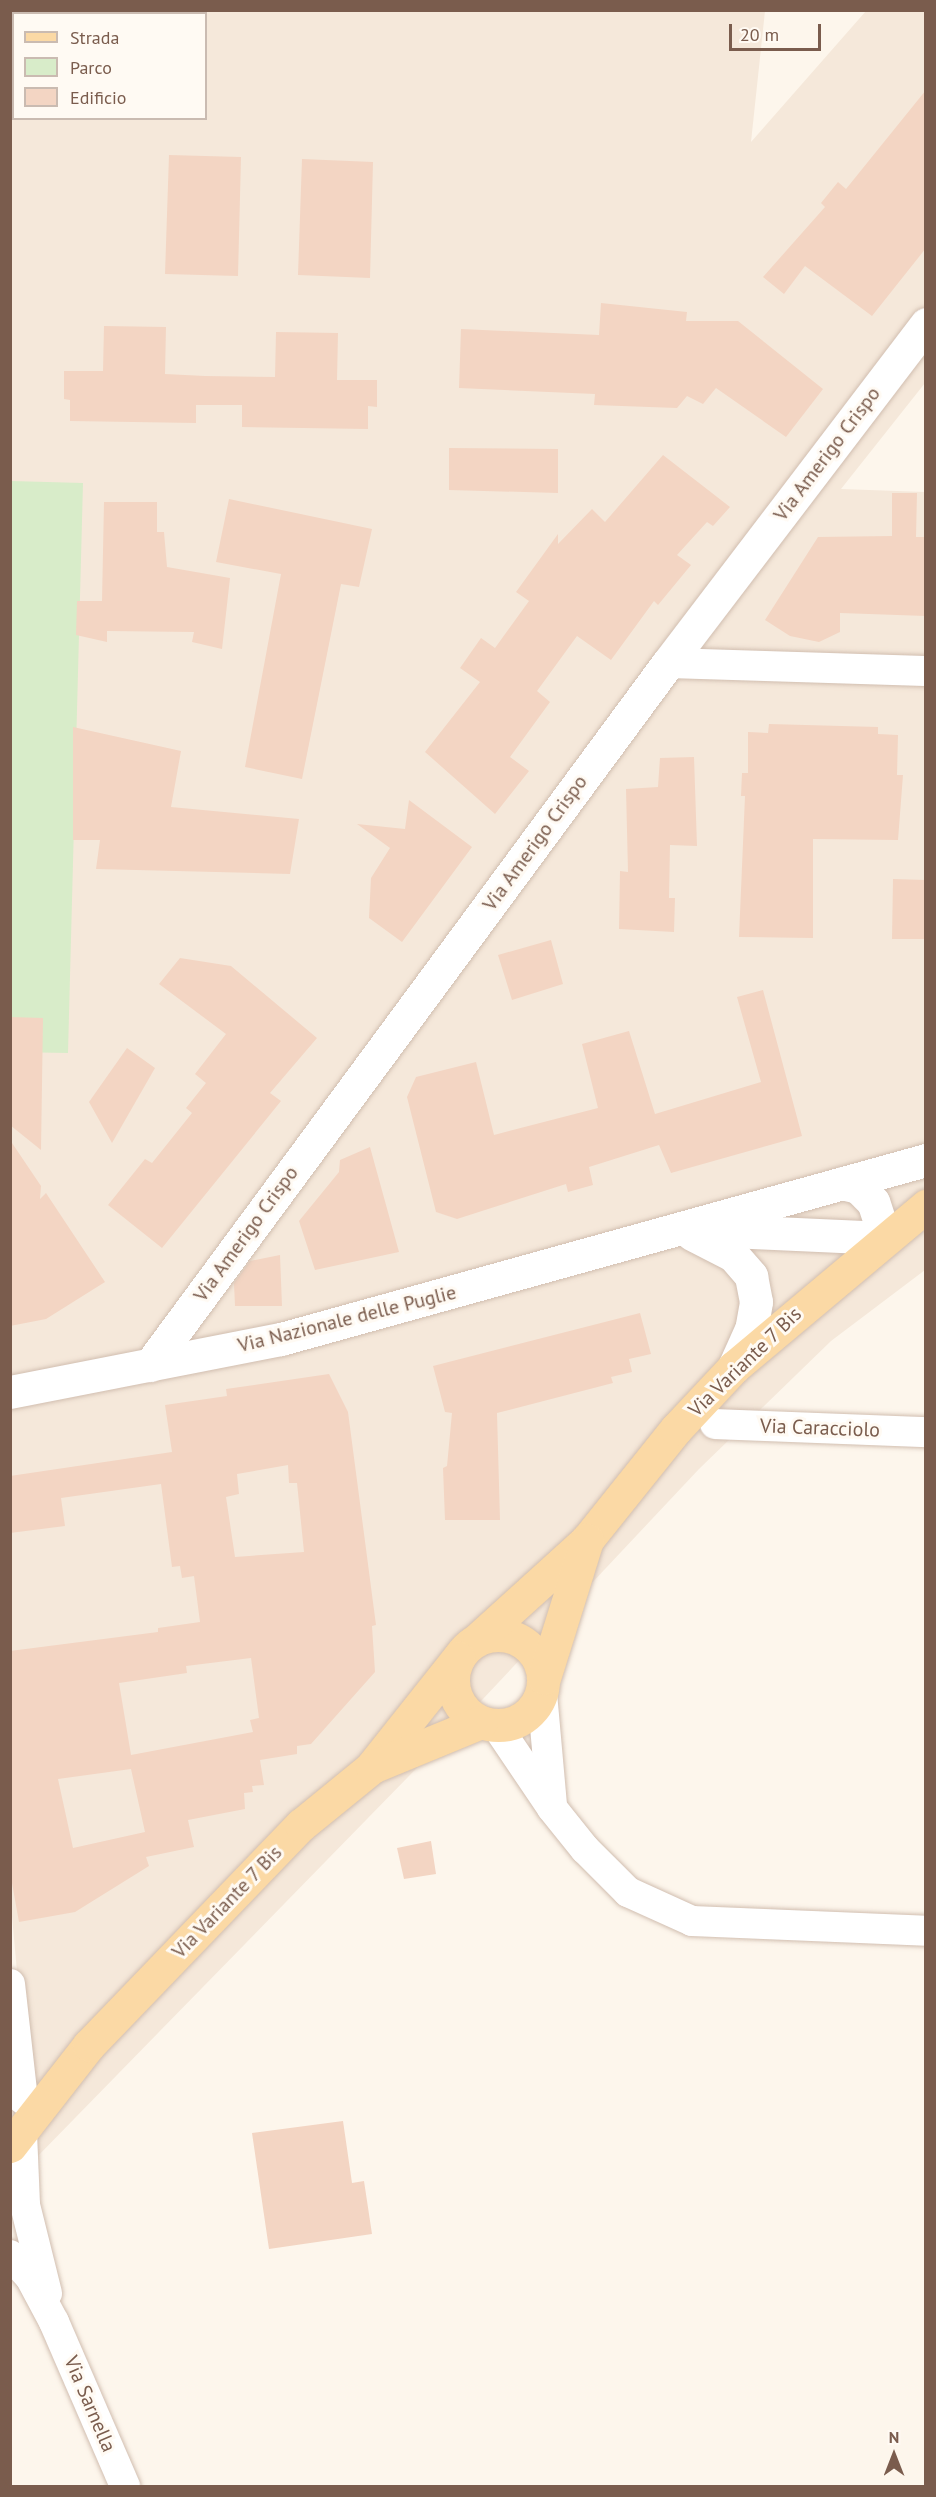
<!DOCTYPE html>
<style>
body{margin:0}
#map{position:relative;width:936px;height:2497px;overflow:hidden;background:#fdf6ec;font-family:"PT Sans",sans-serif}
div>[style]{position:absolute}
.residential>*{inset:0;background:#f5e8da}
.green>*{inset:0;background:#d8ecc9}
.building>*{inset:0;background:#f3d5c3}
.roads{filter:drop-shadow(0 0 2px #d1beb0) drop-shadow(0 0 2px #d1beb0)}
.minor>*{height:30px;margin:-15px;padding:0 15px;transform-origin:15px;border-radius:15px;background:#fff}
.tertiary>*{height:33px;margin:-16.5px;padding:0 16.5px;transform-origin:16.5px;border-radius:16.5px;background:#fff}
.secondary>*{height:33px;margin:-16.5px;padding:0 16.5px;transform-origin:16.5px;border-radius:16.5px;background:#fff}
.primary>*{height:33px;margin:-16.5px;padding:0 16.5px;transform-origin:16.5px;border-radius:16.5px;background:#fbd9a5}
.primary>.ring{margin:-16.5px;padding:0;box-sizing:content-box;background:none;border:33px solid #fbd9a5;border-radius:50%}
span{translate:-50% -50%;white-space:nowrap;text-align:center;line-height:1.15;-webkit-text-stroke:6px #fffaf3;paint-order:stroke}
.street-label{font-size:20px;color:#7a5c4d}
.frame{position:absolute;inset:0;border:12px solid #7a5c4d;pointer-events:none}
.legend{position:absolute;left:12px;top:12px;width:195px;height:108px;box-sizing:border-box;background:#fffaf3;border:2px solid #cabbb1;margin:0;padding:8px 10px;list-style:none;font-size:18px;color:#7a5c4d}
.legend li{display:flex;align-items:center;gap:12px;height:30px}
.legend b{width:30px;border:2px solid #cabbb1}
.north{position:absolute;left:864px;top:2425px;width:60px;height:60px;-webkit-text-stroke:4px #fffaf3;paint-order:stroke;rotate:0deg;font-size:16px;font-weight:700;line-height:24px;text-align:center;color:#7a5c4d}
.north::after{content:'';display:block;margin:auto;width:21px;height:27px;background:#7a5c4d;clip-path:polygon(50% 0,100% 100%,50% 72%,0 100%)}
.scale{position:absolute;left:729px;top:24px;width:92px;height:27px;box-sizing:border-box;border:3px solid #7a5c4d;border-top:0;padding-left:8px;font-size:18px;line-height:21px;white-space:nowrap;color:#7a5c4d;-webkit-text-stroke:4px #fffaf3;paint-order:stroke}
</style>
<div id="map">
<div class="residential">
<div style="clip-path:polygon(evenodd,10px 11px,765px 11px,751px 142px,866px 11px,926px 11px,925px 383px,841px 489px,925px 492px,925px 1270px,831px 1341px,699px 1469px,450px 1734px,34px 2160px,10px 1894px,10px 11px,14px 14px,206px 14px,206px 118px,14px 118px,14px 14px)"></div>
</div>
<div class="green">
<div style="clip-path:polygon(11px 481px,83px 483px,68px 1053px,11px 1052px)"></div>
</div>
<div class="building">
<div style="clip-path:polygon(926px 90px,926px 248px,872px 316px,805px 266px,784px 294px,763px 277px,825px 207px,821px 203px,838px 182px,846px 189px)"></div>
<div style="clip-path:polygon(169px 155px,241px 157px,238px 276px,165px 274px)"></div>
<div style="clip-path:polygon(302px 159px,373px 162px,370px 278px,298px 275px)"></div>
<div style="clip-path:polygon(601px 303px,687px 312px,686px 321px,738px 321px,823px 389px,786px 437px,716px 388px,703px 404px,687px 396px,677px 408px,594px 405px,595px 394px,459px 388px,461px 329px,599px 335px)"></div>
<div style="clip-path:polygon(104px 326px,166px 327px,165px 374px,205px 376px,275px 377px,276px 332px,338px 333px,337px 380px,377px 380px,377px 407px,368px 406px,368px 429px,242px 427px,242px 405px,196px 405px,196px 423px,70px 421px,70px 400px,64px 399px,64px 371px,103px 371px)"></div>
<div style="clip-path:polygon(449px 448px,558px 449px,558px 493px,449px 490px)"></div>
<div style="clip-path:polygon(663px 455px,730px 507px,713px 526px,707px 522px,677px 555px,691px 565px,658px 605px,654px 601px,611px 660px,577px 636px,537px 691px,550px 702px,510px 757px,529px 771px,495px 814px,425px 752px,480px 682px,460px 668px,481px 638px,495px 648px,529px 601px,516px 592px,558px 534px,558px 544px,592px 509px,605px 522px)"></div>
<div style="clip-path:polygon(892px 493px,917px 493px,916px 537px,926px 537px,926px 616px,840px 613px,840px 632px,819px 642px,790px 636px,765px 620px,818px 537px,892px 536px)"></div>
<div style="clip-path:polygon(229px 499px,372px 529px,359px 587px,341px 584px,302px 779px,245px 767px,281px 574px,216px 562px)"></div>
<div style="clip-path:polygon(104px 502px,157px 502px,157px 532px,164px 532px,167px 567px,230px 578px,222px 649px,192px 642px,194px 632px,107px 631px,107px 642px,76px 635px,77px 601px,102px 601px)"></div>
<div style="clip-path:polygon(769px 724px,878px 727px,878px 734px,898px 735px,897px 775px,903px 775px,898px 840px,813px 839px,813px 938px,739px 937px,745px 796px,741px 796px,742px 773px,748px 773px,748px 732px,768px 733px)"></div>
<div style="clip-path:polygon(73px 727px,181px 751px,171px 807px,299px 819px,290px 874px,96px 869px,100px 840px,73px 840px)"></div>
<div style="clip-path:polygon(694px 757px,697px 846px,670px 845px,669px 898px,675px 898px,674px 932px,619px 929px,620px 871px,628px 872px,626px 789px,658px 787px,660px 758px)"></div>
<div style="clip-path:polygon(409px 800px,472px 847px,402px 942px,369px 918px,371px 878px,390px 848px,357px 824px,405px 829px)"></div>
<div style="clip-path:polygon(893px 879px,926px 880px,926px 939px,892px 939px)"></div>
<div style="clip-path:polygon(551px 940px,563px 984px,512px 1000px,498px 955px)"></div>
<div style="clip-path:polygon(180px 958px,231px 966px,317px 1038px,270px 1093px,281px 1101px,162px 1248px,108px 1205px,145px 1159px,152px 1163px,192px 1113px,186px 1108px,206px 1083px,195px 1074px,226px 1034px,159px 984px)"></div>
<div style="clip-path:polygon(763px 990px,802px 1136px,671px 1173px,659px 1145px,589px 1167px,593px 1185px,568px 1192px,566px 1184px,457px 1219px,436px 1212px,407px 1097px,416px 1077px,476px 1062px,494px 1135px,598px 1108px,582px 1044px,629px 1031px,655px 1114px,761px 1082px,737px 997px)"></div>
<div style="clip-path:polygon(10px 1017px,43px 1018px,41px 1150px,10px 1125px)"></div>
<div style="clip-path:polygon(127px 1048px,155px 1068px,112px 1143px,89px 1102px)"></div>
<div style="clip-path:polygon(10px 1140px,41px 1186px,40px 1199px,46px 1193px,105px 1282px,46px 1319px,10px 1326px)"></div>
<div style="clip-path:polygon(370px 1147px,399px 1252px,315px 1270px,299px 1221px,339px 1172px,340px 1160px)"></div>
<div style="clip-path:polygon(280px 1255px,282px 1306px,235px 1306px,234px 1283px,250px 1261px)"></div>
<div style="clip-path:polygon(640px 1313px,651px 1354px,629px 1359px,632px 1372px,611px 1377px,613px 1383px,497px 1413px,500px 1520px,445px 1520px,443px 1468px,447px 1466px,452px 1413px,445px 1412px,433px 1366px)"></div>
<div style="clip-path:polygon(evenodd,329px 1374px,348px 1412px,376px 1625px,372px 1626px,375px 1672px,311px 1744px,297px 1746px,297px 1754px,260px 1760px,264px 1785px,252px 1786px,253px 1792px,244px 1793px,245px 1809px,188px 1820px,194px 1847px,146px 1857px,149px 1866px,75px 1912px,19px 1922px,10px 1872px,10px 1651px,158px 1632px,158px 1628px,200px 1622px,194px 1576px,182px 1578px,180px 1566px,172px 1567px,161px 1484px,61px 1498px,65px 1526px,10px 1533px,10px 1476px,172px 1452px,165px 1405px,227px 1396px,226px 1389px,329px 1374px,288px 1465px,289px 1483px,297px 1483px,304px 1552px,235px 1557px,226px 1497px,239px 1494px,237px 1474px,288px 1465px,329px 1374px,251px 1658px,259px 1718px,250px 1720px,253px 1732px,131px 1755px,119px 1683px,187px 1673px,186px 1666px,251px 1658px,329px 1374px,131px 1769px,145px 1832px,73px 1848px,58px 1779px,131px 1769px)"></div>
<div style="clip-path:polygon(431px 1841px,436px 1874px,404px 1879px,397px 1848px)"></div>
<div style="clip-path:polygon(343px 2121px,352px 2183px,364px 2181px,372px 2234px,269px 2249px,252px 2133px)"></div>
</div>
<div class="roads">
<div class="minor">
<div style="left:668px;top:663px;width:258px;rotate:1.8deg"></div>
<div style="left:715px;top:1424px;width:211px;rotate:2.2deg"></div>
<div style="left:542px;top:1693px;width:112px;rotate:84.9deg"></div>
<div style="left:496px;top:1725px;width:100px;rotate:56deg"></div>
<div style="left:552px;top:1808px;width:53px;rotate:51.2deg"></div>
<div style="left:585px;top:1849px;width:61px;rotate:45deg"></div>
<div style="left:628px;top:1892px;width:70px;rotate:24.4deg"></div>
<div style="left:692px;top:1921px;width:234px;rotate:2.4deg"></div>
<div style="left:10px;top:1984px;width:116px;rotate:83.6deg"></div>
<div style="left:22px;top:2133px;width:72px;rotate:87.6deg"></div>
<div style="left:25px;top:2205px;width:91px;rotate:76deg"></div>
<div style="left:10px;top:2255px;width:30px;rotate:48deg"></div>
<div style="left:30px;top:2277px;width:51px;rotate:61.9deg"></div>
<div style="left:54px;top:2322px;width:179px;rotate:66.6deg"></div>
</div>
<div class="tertiary">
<div style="left:150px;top:1365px;width:872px;rotate:-53.58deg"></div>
<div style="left:668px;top:663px;width:426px;rotate:-52.7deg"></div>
</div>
<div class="secondary">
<div style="left:708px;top:1230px;width:177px;rotate:2.6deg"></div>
<div style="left:885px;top:1238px;width:38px;rotate:-108deg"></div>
<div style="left:873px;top:1202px;width:21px;rotate:-135deg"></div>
<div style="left:858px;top:1187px;width:16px;rotate:-166deg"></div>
<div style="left:692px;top:1234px;width:46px;rotate:27.1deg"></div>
<div style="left:733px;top:1255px;width:28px;rotate:49deg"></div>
<div style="left:751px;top:1276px;width:26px;rotate:79deg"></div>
<div style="left:756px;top:1302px;width:27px;rotate:100deg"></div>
<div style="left:751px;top:1329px;width:42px;rotate:114.1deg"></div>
<div style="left:10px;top:1392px;width:276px;rotate:-11.1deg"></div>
<div style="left:281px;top:1339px;width:669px;rotate:-15.51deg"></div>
</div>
<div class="primary">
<div class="ring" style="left:453px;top:1635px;width:57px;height:57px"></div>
<div style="left:479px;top:1638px;width:146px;rotate:-42.2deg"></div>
<div style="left:587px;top:1540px;width:142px;rotate:-51.3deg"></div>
<div style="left:676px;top:1429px;width:85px;rotate:-46.9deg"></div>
<div style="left:734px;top:1367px;width:251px;rotate:-40deg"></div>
<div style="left:544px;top:1678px;width:145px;rotate:-72.7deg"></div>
<div style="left:373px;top:1765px;width:137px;rotate:-51.5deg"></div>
<div style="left:10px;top:2146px;width:128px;rotate:-52deg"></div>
<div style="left:89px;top:2045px;width:306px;rotate:-46.1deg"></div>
<div style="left:301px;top:1825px;width:92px;rotate:-39.2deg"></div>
<div style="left:372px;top:1767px;width:118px;rotate:-22.4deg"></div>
</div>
</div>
<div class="street-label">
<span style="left:827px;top:454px;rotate:-53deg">Via Amerigo Crispo</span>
<span style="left:535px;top:843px;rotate:-54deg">Via Amerigo Crispo</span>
<span style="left:246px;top:1234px;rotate:-54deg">Via Amerigo Crispo</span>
<span style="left:347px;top:1319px;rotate:-14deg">Via Nazionale delle Puglie</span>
<span style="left:745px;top:1362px;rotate:-44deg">Via Variante 7 Bis</span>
<span style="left:820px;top:1428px;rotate:2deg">Via Caracciolo</span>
<span style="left:227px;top:1902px;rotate:-46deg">Via Variante 7 Bis</span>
<span style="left:90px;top:2404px;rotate:67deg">Via Sarnella</span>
</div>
<div class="frame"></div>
<ul class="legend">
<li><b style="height:8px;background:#fbd9a5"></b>Strada</li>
<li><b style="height:16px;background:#d8ecc9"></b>Parco</li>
<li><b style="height:16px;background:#f3d5c3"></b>Edificio</li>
</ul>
<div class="north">N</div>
<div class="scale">20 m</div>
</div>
